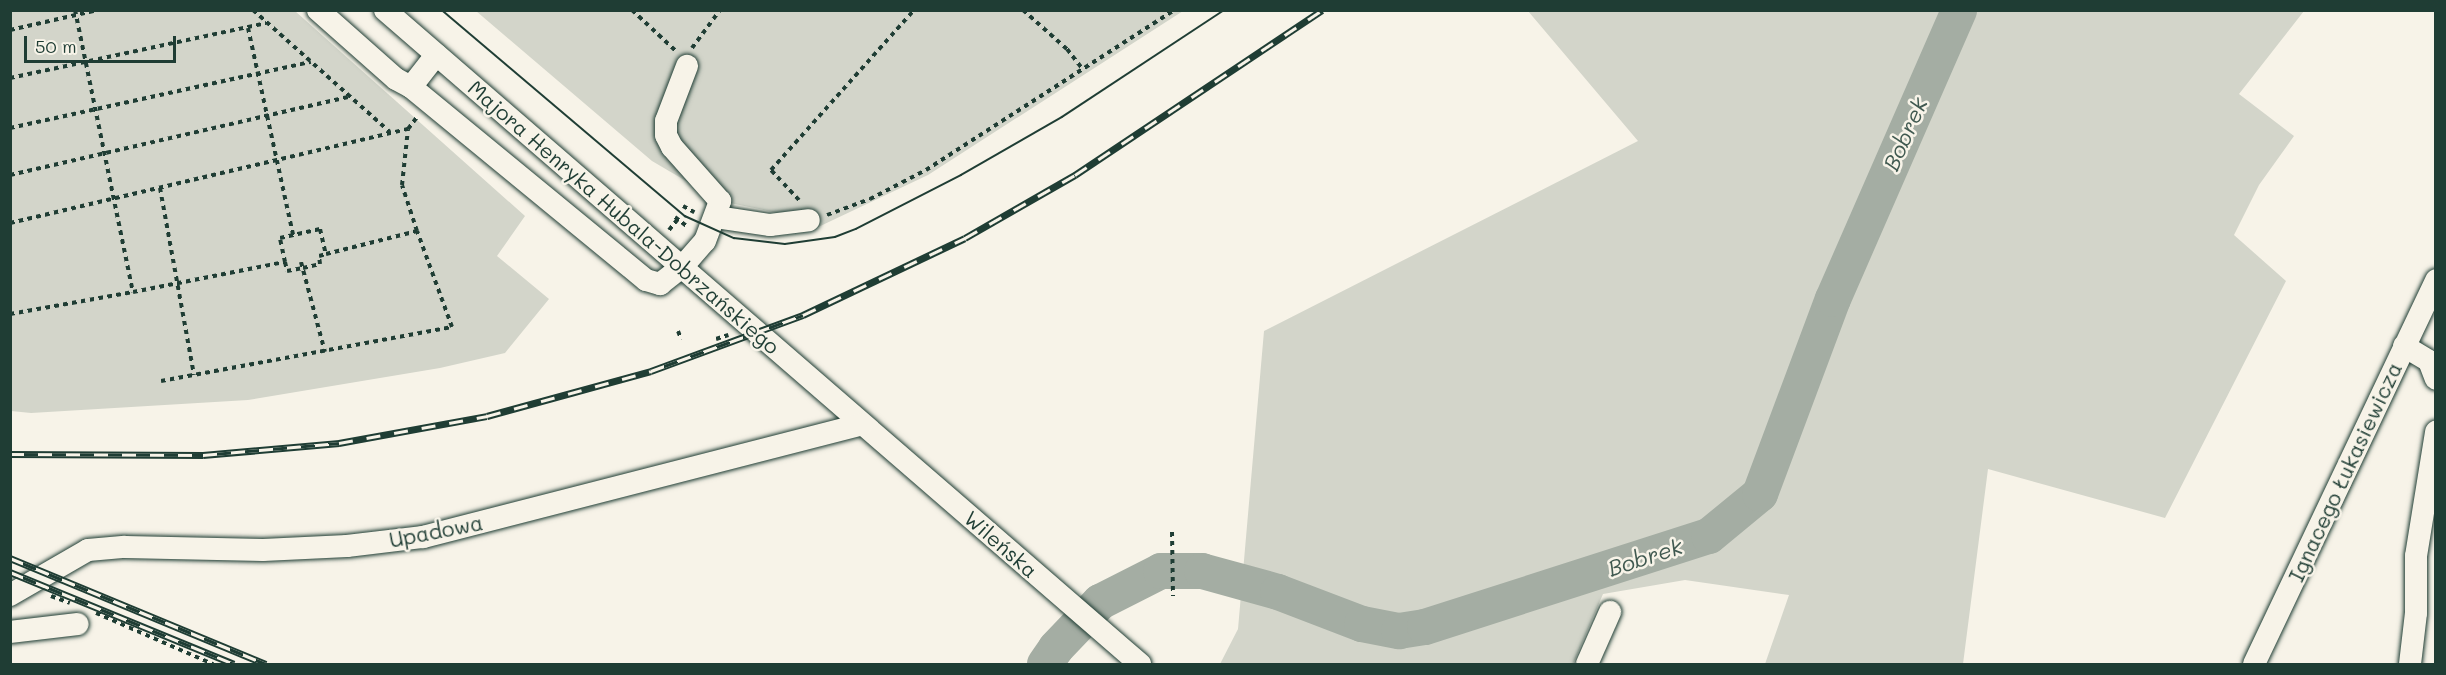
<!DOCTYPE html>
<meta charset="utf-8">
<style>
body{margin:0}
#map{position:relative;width:2446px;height:675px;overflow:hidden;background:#f7f3e8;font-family:Mali,sans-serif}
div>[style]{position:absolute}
.green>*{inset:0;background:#d3d5ca}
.river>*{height:36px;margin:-18px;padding:0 18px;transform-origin:18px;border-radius:18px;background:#a4ada3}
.path>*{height:4px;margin-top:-2px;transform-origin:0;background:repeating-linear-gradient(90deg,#1f3d34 0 4.5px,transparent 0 9px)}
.roads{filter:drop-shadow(0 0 2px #1f3d34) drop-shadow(0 0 2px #1f3d34)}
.minor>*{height:22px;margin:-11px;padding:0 11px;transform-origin:11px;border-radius:11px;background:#f7f3e8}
.tram>*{height:1.5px;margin:-0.75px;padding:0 0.75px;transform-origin:0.75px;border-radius:0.75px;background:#1f3d34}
.rail>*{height:7px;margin-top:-3.5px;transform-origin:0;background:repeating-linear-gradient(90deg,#f7f3e8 0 14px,#1f3d34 0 28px);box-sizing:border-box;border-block:2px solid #1f3d34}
span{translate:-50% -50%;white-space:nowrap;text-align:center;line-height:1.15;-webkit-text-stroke:5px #f7f3e8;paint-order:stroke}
.street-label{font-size:21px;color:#1f3d34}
.water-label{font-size:22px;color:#405950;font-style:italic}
.frame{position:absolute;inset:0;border:12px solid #1f3d34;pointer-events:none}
.scale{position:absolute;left:24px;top:36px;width:152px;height:27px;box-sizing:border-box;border:3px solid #1f3d34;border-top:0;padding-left:8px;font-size:18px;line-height:21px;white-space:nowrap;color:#1f3d34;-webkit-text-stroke:4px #f7f3e8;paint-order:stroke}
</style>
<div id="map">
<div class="green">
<div style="clip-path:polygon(11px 10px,295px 11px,525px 216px,497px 256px,549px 299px,505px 353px,440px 368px,248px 400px,31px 413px,11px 411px)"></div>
<div style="clip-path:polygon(476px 11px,1183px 11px,928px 175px,814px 229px,802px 218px,720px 201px,652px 161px)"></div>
<div style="clip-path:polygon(1528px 11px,2304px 11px,2239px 94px,2294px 136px,2259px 185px,2234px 235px,2286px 281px,2165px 518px,1988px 469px,1963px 664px,1765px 664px,1789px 595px,1685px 580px,1603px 594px,1573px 664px,1220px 664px,1238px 629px,1264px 331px,1638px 141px)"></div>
</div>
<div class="river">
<div style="left:1045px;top:664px;width:19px;rotate:-55deg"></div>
<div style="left:1056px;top:648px;width:64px;rotate:-46.3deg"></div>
<div style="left:1100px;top:602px;width:68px;rotate:-26.9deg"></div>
<div style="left:1161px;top:571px;width:41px"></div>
<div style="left:1202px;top:571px;width:79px;rotate:15.4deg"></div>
<div style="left:1278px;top:592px;width:90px;rotate:20.9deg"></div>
<div style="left:1362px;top:624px;width:38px;rotate:11deg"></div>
<div style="left:1399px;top:631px;width:26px;rotate:-9deg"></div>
<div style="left:1425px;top:627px;width:298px;rotate:-17.8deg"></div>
<div style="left:1709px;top:536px;width:66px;rotate:-39.5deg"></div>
<div style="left:1760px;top:494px;width:208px;rotate:-69.5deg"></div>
<div style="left:1833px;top:299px;width:315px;rotate:-66.4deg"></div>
</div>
<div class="path">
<div style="left:75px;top:10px;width:288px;rotate:78.4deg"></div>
<div style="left:133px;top:292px;width:155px;rotate:-11.2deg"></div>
<div style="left:285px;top:262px;width:25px;rotate:-102deg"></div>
<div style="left:280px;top:238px;width:41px;rotate:-12.7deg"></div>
<div style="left:320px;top:229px;width:26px;rotate:77deg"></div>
<div style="left:326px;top:254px;width:94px;rotate:-14.2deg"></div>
<div style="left:417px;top:231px;width:48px;rotate:-108.1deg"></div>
<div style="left:402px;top:185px;width:56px;rotate:-83.9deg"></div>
<div style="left:408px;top:129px;width:15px;rotate:-53deg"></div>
<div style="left:253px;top:10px;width:183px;rotate:41.7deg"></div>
<div style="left:632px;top:10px;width:60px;rotate:43deg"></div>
<div style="left:1023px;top:10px;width:59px;rotate:41.6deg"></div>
<div style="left:1067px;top:49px;width:24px;rotate:52deg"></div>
<div style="left:248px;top:28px;width:212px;rotate:77.7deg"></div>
<div style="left:10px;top:30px;width:90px;rotate:-12.8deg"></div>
<div style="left:692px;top:48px;width:47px;rotate:-53.6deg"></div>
<div style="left:10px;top:78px;width:262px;rotate:-12.1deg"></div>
<div style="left:10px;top:128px;width:308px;rotate:-12.4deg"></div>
<div style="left:10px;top:175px;width:348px;rotate:-13deg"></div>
<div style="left:160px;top:188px;width:190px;rotate:79.7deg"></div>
<div style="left:799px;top:200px;width:41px;rotate:-133deg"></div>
<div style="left:771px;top:170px;width:215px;rotate:-48.2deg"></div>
<div style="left:683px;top:206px;width:13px;rotate:29deg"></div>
<div style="left:827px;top:215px;width:46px;rotate:-20.4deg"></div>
<div style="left:870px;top:199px;width:63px;rotate:-27.4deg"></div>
<div style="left:926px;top:170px;width:295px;rotate:-32.8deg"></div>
<div style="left:675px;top:217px;width:16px;rotate:38deg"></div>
<div style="left:10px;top:223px;width:409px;rotate:-13.3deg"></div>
<div style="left:669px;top:230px;width:14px;rotate:-51deg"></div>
<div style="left:285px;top:262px;width:9px;rotate:77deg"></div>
<div style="left:287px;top:271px;width:16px;rotate:-11deg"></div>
<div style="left:303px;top:268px;width:17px;rotate:-13deg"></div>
<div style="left:320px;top:264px;width:8px;rotate:-97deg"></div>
<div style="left:319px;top:256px;width:7px;rotate:-16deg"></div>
<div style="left:301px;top:262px;width:93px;rotate:75.1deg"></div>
<div style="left:10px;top:314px;width:125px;rotate:-10.1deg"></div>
<div style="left:678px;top:331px;width:9px;rotate:69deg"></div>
<div style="left:716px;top:339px;width:13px;rotate:-18deg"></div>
<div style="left:161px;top:381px;width:296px;rotate:-10.5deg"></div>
<div style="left:452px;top:327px;width:102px;rotate:-110deg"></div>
<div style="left:1172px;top:532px;width:64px;rotate:89.1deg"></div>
<div style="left:51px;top:596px;width:20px;rotate:20deg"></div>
<div style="left:96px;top:613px;width:128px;rotate:23.6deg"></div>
</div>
<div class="roads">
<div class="minor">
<div style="left:318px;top:10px;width:104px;rotate:41.5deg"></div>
<div style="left:396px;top:79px;width:17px;rotate:28deg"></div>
<div style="left:411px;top:87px;width:41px;rotate:-52deg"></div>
<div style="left:385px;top:10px;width:999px;rotate:40.9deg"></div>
<div style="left:411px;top:87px;width:304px;rotate:39.4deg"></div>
<div style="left:646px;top:280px;width:15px;rotate:16deg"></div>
<div style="left:660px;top:284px;width:29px;rotate:-38deg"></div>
<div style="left:683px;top:266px;width:33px;rotate:-49deg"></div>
<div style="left:705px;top:241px;width:43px;rotate:-69.4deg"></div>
<div style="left:720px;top:201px;width:72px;rotate:-131.6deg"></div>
<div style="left:672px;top:147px;width:13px;rotate:-117deg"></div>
<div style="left:666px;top:135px;width:14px;rotate:-90deg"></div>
<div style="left:666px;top:121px;width:59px;rotate:-69.1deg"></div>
<div style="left:716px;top:217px;width:55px;rotate:8.4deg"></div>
<div style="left:770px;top:225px;width:39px;rotate:-7deg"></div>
<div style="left:2404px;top:346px;width:29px;rotate:31deg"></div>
<div style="left:2429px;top:361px;width:19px;rotate:69deg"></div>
<div style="left:10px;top:595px;width:90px;rotate:-30deg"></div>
<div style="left:88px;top:550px;width:37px;rotate:-5deg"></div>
<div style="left:125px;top:547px;width:138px;rotate:1.2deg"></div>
<div style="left:263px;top:550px;width:84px;rotate:-2.7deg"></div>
<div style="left:347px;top:546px;width:77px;rotate:-6.8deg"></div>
<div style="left:423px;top:537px;width:453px;rotate:-14.4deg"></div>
<div style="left:10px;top:632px;width:68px;rotate:-6.7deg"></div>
<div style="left:1587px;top:664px;width:57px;rotate:-66.1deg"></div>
<div style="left:2254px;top:664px;width:425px;rotate:-64.6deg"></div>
<div style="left:2410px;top:664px;width:51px;rotate:-83.3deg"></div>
<div style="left:2416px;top:613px;width:57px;rotate:-90deg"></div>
<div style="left:2416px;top:556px;width:126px;rotate:-80.8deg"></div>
</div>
</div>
<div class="tram">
<div style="left:442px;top:10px;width:319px;rotate:40.3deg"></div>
<div style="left:685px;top:216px;width:54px;rotate:24.2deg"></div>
<div style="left:734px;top:238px;width:51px;rotate:6.7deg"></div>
<div style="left:785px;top:244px;width:50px;rotate:-8deg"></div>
<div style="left:835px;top:237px;width:22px;rotate:-21deg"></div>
<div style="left:856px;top:229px;width:118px;rotate:-27.2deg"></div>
<div style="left:961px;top:175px;width:116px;rotate:-29.9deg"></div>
<div style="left:1062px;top:117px;width:194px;rotate:-33.4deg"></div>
</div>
<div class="rail">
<div style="left:10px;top:454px;width:193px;rotate:0.3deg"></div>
<div style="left:203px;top:455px;width:137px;rotate:-5deg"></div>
<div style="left:339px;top:443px;width:150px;rotate:-10.3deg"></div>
<div style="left:487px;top:416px;width:170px;rotate:-15.3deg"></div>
<div style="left:651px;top:371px;width:162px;rotate:-20.2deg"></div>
<div style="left:803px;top:315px;width:179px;rotate:-25.4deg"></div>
<div style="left:965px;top:238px;width:127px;rotate:-29.8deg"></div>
<div style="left:1075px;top:175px;width:297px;rotate:-33.7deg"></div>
<div style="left:10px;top:558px;width:277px;rotate:22.5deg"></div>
<div style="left:10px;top:572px;width:242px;rotate:22.3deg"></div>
</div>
<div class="street-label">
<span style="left:624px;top:217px;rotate:41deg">Majora Henryka Hubala-Dobrzańskiego</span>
<span style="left:2345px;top:472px;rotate:-65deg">Ignacego Łukasiewicza</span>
<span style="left:436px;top:531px;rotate:-11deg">Upadowa</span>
<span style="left:1001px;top:544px;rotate:41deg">Wileńska</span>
</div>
<div class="water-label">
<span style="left:1905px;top:134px;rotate:-66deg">Bobrek</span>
<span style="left:1645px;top:557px;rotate:-18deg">Bobrek</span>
</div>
<div class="frame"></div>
<div class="scale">50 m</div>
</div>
